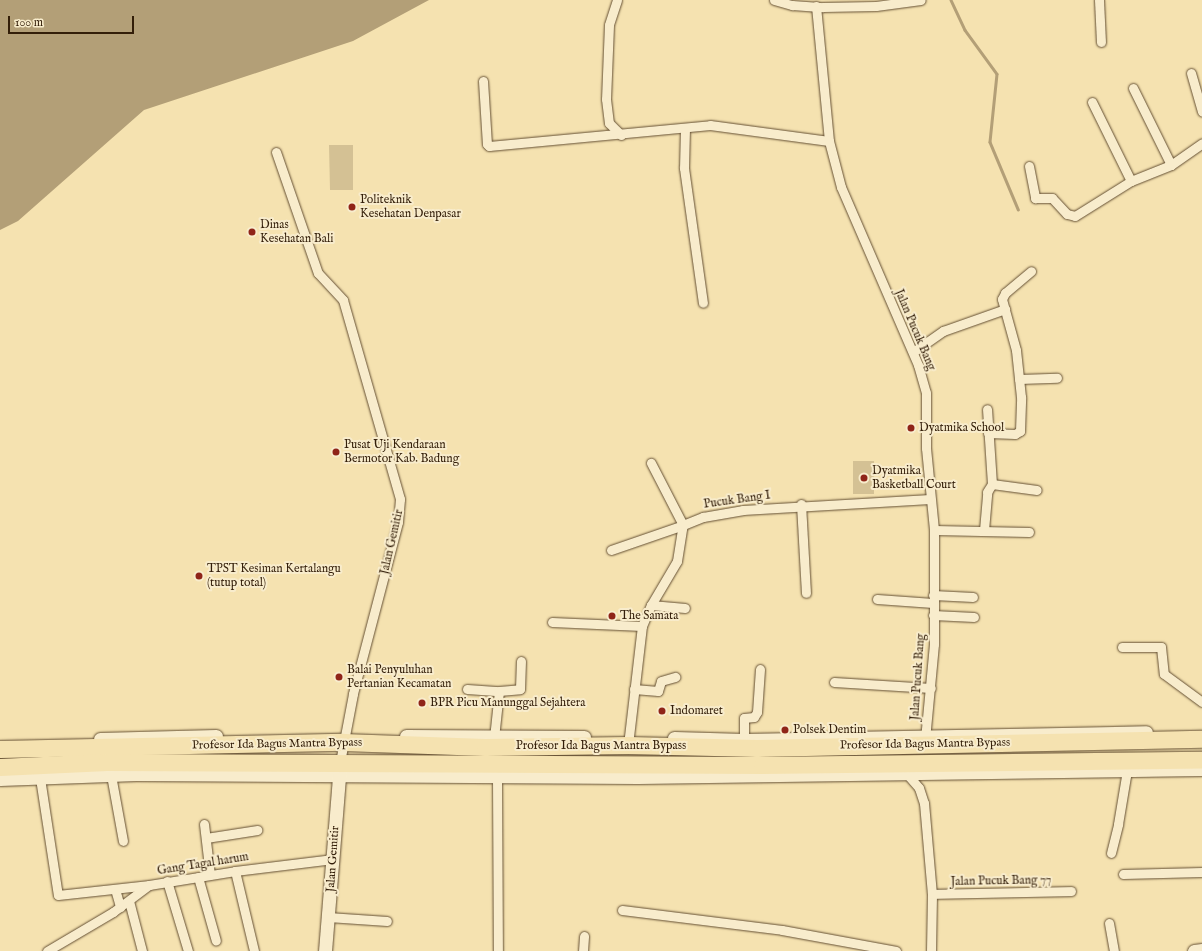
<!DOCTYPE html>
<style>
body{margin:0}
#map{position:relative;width:1202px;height:951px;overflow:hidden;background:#f5e2b0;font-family:"IM FELL English",serif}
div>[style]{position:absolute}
.green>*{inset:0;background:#d4c194}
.water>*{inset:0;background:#b39f77}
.stream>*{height:2.5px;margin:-1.25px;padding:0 1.25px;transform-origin:1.25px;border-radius:1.25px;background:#b39f77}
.roads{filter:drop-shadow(0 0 1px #644f33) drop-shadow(0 0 1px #644f33)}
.street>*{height:9px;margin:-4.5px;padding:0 4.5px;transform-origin:4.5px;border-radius:4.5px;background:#f8eccc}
.secondary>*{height:13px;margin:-6.5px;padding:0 6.5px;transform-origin:6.5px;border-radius:6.5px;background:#f8eccc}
.highway>*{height:17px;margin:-8.5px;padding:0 8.5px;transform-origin:8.5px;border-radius:8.5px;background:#f5e2b0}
.dots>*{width:11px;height:11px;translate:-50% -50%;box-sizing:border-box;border:2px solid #f8eccc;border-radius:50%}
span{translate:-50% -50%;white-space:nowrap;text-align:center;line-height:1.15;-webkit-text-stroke:4px #f8eccc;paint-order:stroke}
.poi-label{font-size:12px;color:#331e09}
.left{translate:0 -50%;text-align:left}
.street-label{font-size:12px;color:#331e09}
.scale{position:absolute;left:8px;top:16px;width:126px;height:18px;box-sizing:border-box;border:2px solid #331e09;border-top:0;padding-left:5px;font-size:12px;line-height:14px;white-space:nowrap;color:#331e09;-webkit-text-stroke:3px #f8eccc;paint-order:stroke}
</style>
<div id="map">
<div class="green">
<div style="clip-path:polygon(329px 145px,353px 145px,353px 190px,330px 190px)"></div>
<div style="clip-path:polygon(853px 461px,874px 461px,874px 494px,853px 494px)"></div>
</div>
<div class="water">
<div style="clip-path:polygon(0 0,429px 0,353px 41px,144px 110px,18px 221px,0 230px)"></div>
</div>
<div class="stream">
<div style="left:951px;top:0;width:33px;rotate:65deg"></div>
<div style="left:965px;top:30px;width:54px;rotate:54deg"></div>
<div style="left:997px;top:74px;width:68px;rotate:95.9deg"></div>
<div style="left:990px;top:142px;width:73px;rotate:67.3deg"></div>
</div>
<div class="roads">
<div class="street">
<div style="left:617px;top:0;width:26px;rotate:108deg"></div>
<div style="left:609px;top:25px;width:74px;rotate:92.3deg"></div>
<div style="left:606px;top:99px;width:24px;rotate:83deg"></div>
<div style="left:609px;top:123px;width:17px;rotate:45deg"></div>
<div style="left:774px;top:0;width:19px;rotate:16deg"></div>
<div style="left:792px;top:5px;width:31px;rotate:4deg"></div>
<div style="left:823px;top:7px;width:53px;rotate:-1.1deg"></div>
<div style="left:876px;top:6px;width:45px;rotate:-7.6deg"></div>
<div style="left:1099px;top:0;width:42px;rotate:87.3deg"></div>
<div style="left:816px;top:6px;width:136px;rotate:84.5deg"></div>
<div style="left:829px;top:141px;width:48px;rotate:75.4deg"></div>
<div style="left:841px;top:187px;width:194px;rotate:66.6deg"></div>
<div style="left:918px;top:365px;width:29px;rotate:74deg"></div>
<div style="left:926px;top:393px;width:55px;rotate:90deg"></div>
<div style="left:926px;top:448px;width:82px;rotate:84.4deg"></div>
<div style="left:934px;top:530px;width:114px;rotate:90deg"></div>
<div style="left:934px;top:644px;width:96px;rotate:95.4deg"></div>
<div style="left:1191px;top:73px;width:40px;rotate:74deg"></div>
<div style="left:483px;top:81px;width:63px;rotate:86.4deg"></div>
<div style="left:487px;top:144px;width:3px;rotate:45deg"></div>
<div style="left:489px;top:146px;width:222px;rotate:-5.4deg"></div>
<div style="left:710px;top:125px;width:120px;rotate:7.7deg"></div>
<div style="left:1133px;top:88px;width:86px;rotate:63.7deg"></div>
<div style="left:1092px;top:102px;width:88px;rotate:63.7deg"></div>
<div style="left:685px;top:128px;width:40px;rotate:91.4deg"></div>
<div style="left:684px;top:168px;width:136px;rotate:82deg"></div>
<div style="left:276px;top:152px;width:128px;rotate:70.9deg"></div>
<div style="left:318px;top:273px;width:37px;rotate:47deg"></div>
<div style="left:343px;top:300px;width:207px;rotate:74deg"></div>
<div style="left:400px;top:499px;width:23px;rotate:95deg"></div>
<div style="left:398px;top:522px;width:178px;rotate:104.7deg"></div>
<div style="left:353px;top:694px;width:69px;rotate:100.8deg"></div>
<div style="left:1029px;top:166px;width:33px;rotate:79deg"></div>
<div style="left:1035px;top:198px;width:17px"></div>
<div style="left:1052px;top:198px;width:22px;rotate:47deg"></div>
<div style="left:1067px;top:214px;width:8px;rotate:14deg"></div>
<div style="left:1075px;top:216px;width:66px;rotate:-32deg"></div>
<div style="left:1131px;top:181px;width:43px;rotate:-21.8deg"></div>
<div style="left:1171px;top:165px;width:38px;rotate:-35deg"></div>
<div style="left:913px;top:352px;width:37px;rotate:-35deg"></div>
<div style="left:943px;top:331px;width:66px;rotate:-19.5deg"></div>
<div style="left:1019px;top:379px;width:38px;rotate:-2deg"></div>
<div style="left:988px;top:433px;width:27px;rotate:2deg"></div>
<div style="left:1015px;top:434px;width:6px;rotate:-31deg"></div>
<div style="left:1020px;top:431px;width:34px;rotate:-88deg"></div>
<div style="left:1021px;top:397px;width:47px;rotate:-96.1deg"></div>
<div style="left:1016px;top:350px;width:53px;rotate:-105.4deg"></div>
<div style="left:1002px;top:299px;width:7px;rotate:-63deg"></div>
<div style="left:1005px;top:293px;width:34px;rotate:-40deg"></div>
<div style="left:992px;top:484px;width:45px;rotate:7.6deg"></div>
<div style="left:801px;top:504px;width:89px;rotate:86.8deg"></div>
<div style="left:934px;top:530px;width:95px;rotate:1.2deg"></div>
<div style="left:984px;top:530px;width:38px;rotate:-85deg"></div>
<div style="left:987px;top:492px;width:9px;rotate:-58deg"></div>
<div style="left:992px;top:484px;width:75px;rotate:-93.8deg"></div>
<div style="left:611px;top:550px;width:76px;rotate:-19.1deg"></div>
<div style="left:683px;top:525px;width:70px;rotate:-117.3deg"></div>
<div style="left:933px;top:595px;width:40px;rotate:2.9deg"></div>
<div style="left:877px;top:599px;width:56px;rotate:4.1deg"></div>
<div style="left:651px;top:605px;width:34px;rotate:5deg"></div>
<div style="left:933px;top:615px;width:41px;rotate:2.8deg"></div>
<div style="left:552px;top:622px;width:90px;rotate:2.5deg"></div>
<div style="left:1122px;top:647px;width:39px"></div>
<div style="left:1161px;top:647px;width:27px;rotate:84deg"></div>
<div style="left:1164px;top:674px;width:47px;rotate:36.4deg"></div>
<div style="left:834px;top:682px;width:97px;rotate:3.5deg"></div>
<div style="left:467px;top:689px;width:32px;rotate:4deg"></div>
<div style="left:634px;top:689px;width:24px;rotate:5deg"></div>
<div style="left:658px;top:691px;width:10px;rotate:-73deg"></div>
<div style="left:661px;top:681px;width:15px;rotate:-16deg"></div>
<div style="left:494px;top:738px;width:47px;rotate:-83.9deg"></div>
<div style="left:499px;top:691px;width:21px;rotate:-5deg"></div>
<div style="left:520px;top:689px;width:28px;rotate:-88deg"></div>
<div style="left:744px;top:740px;width:22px;rotate:-90deg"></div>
<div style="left:744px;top:718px;width:10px;rotate:-6deg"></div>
<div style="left:754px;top:717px;width:6px;rotate:-59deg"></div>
<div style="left:757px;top:712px;width:43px;rotate:-86deg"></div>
<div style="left:628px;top:745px;width:120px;rotate:-83.3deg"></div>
<div style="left:642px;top:626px;width:23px;rotate:-67deg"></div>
<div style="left:651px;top:605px;width:51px;rotate:-59.4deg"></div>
<div style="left:677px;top:561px;width:36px;rotate:-81deg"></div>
<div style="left:683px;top:525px;width:22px;rotate:-22deg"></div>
<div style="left:703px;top:517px;width:41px;rotate:-9.9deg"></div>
<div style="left:743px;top:510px;width:187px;rotate:-3.4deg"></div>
<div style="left:907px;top:774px;width:18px;rotate:49deg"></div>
<div style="left:919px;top:788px;width:16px;rotate:72deg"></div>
<div style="left:924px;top:803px;width:91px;rotate:85deg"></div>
<div style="left:932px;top:894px;width:57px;rotate:91deg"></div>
<div style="left:111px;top:775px;width:67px;rotate:79.7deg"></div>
<div style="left:497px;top:777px;width:174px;rotate:89.7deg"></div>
<div style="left:40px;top:778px;width:118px;rotate:81.3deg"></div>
<div style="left:58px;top:895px;width:92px;rotate:-6.3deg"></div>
<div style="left:204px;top:824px;width:51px;rotate:83.3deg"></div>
<div style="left:206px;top:838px;width:52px;rotate:-8.9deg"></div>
<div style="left:1111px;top:853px;width:30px;rotate:-76deg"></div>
<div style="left:1118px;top:824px;width:55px;rotate:-80.5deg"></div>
<div style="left:235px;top:871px;width:82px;rotate:76.6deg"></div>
<div style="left:1123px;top:874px;width:79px;rotate:-1.5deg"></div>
<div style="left:198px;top:877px;width:66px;rotate:74.3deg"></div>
<div style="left:167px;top:881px;width:73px;rotate:73.3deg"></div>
<div style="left:115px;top:889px;width:19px;rotate:74deg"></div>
<div style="left:932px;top:894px;width:139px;rotate:-1.2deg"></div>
<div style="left:129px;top:901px;width:52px;rotate:75.4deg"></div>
<div style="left:622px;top:910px;width:161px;rotate:7.1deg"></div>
<div style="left:782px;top:930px;width:116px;rotate:10.4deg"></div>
<div style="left:328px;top:917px;width:59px;rotate:3.9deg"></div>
<div style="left:1109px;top:923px;width:28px;rotate:80deg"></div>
<div style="left:47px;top:951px;width:77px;rotate:-30.6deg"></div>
<div style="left:113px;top:912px;width:45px;rotate:-36.9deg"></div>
<div style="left:149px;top:885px;width:87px;rotate:-9.2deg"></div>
<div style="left:235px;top:871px;width:99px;rotate:-7deg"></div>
<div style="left:583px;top:951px;width:15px;rotate:-86deg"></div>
</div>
<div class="secondary">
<div style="left:406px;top:736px;width:178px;rotate:0.3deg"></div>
<div style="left:674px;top:738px;width:70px;rotate:1.6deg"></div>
<div style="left:744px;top:740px;width:402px;rotate:-1.1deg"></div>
<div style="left:100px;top:739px;width:116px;rotate:-1.5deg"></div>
<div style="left:0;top:779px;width:136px;rotate:-2.1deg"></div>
<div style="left:136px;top:774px;width:502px;rotate:0.34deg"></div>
<div style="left:638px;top:777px;width:564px;rotate:-0.81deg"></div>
<div style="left:325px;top:951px;width:187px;rotate:-85.4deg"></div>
<div style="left:1194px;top:951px;width:8px;rotate:-7deg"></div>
</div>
<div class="highway">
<div style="left:0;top:749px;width:343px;rotate:-1.2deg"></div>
<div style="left:343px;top:742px;width:142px;rotate:2deg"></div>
<div style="left:485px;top:747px;width:143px;rotate:-0.8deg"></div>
<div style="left:628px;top:745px;width:129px;rotate:1.3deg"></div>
<div style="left:757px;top:748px;width:445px;rotate:-1.2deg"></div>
<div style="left:0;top:767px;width:107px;rotate:-2.7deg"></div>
<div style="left:107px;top:762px;width:655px;rotate:0.26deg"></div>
<div style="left:762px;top:765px;width:440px;rotate:-0.7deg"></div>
</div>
</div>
<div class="dots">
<div style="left:352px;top:207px;background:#8f2418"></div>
<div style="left:252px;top:232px;background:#8f2418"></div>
<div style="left:911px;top:428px;background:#8f2418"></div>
<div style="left:336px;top:452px;background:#8f2418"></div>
<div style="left:864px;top:478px;background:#8f2418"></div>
<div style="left:199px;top:576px;background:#8f2418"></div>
<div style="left:612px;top:616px;background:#8f2418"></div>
<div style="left:339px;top:677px;background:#8f2418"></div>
<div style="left:422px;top:703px;background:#8f2418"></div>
<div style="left:662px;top:711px;background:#8f2418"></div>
<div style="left:785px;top:730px;background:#8f2418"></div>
</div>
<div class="poi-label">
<span class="left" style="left:360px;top:207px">Politeknik<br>Kesehatan Denpasar</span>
<span class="left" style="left:260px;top:232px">Dinas<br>Kesehatan Bali</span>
<span class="left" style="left:919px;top:428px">Dyatmika School</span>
<span class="left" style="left:344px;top:452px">Pusat Uji Kendaraan<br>Bermotor Kab. Badung</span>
<span class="left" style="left:872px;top:478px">Dyatmika<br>Basketball Court</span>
<span class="left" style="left:207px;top:576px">TPST Kesiman Kertalangu<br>(tutup total)</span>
<span class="left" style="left:620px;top:616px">The Samata</span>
<span class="left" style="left:347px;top:677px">Balai Penyuluhan<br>Pertanian Kecamatan</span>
<span class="left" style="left:430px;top:703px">BPR Picu Manunggal Sejahtera</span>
<span class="left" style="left:670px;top:711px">Indomaret</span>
<span class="left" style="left:793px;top:730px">Polsek Dentim</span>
</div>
<div class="street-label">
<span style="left:915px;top:330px;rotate:67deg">Jalan Pucuk Bang</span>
<span style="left:737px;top:500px;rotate:-8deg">Pucuk Bang I</span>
<span style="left:392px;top:542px;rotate:-77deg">Jalan Gemitir</span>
<span style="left:918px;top:677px;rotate:-86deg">Jalan Pucuk Bang</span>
<span style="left:277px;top:744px;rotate:-1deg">Profesor Ida Bagus Mantra Bypass</span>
<span style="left:925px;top:744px;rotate:-1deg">Profesor Ida Bagus Mantra Bypass</span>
<span style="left:601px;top:746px">Profesor Ida Bagus Mantra Bypass</span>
<span style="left:333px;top:859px;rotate:-86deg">Jalan Gemitir</span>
<span style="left:203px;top:864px;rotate:-9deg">Gang Tagal harum</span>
<span style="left:1001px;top:881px;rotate:-1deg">Jalan Pucuk Bang 77</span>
</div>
<div class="scale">100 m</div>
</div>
